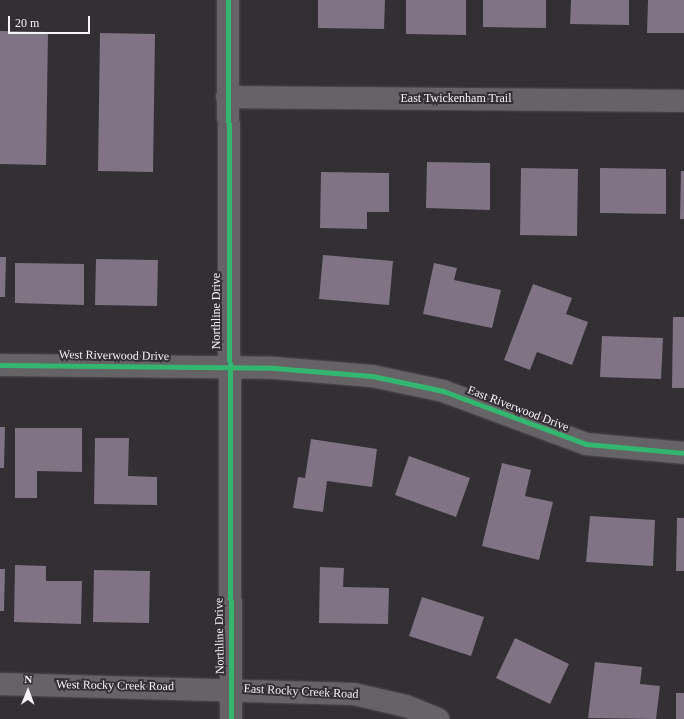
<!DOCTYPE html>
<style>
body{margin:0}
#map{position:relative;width:684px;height:719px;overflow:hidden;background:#332f34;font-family:Georgia,serif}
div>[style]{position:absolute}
.building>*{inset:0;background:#807384}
.roads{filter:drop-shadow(0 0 1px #4f4c50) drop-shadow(0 0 1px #4f4c50)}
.street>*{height:22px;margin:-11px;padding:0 11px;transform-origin:11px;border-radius:11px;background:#666366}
.secondary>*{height:22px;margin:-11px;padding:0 11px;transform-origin:11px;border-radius:11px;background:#666366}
.cycleway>*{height:5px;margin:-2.5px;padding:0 2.5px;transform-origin:2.5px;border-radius:2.5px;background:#33b770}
span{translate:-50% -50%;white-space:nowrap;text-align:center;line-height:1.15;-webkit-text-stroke:4px #342e35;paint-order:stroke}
.street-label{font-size:12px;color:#f6f3f7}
.north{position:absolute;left:8px;top:671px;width:40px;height:40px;-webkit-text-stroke:3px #342e35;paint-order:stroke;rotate:1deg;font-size:11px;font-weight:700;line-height:16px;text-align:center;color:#f6f3f7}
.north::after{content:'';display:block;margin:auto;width:14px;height:18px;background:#f6f3f7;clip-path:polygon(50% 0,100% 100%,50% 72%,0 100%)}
.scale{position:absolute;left:8px;top:16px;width:82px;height:18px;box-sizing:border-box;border:2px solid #f6f3f7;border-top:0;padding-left:5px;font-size:12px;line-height:14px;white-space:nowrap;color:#f6f3f7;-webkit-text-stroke:3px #342e35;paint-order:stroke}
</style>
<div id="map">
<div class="building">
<div style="clip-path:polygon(318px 0,385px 0,384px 29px,318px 28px)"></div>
<div style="clip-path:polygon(406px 0,466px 0,466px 35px,406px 34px)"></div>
<div style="clip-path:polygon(483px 0,546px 0,546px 28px,483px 27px)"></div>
<div style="clip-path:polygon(571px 0,629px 0,629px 25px,570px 24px)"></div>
<div style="clip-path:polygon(648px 0,684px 0,684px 33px,647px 33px)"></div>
<div style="clip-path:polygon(0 31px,48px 32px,46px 165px,0 164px)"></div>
<div style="clip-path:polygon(100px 33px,155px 34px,153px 172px,98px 171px)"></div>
<div style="clip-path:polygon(427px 162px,490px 163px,490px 210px,426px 208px)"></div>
<div style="clip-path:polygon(521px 168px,578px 169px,577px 236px,520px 235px)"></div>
<div style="clip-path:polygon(600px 168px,666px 169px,666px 214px,600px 213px)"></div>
<div style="clip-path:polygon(681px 171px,684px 171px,684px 219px,680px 219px)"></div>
<div style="clip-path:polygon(321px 172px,389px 173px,389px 212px,367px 212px,367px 229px,320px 228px)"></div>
<div style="clip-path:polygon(323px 255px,393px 261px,389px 305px,319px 299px)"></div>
<div style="clip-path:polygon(0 257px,6px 257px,5px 297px,0 297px)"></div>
<div style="clip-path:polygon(96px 259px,158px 260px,157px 306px,95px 305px)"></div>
<div style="clip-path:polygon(15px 263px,84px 264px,84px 305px,15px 303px)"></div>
<div style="clip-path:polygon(434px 263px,457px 268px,454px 280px,501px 290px,492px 328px,423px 314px)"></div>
<div style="clip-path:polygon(533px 284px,572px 298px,566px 314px,588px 322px,572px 365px,537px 352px,530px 370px,504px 360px)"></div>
<div style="clip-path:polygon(673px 317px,684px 317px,684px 388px,672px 388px)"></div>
<div style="clip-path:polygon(602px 336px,663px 338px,661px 379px,600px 377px)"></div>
<div style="clip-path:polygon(0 427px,5px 427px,4px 468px,0 468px)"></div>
<div style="clip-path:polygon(15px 428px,82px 428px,82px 472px,37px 471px,37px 498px,15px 498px)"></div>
<div style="clip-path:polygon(95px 438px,129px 438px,128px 476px,157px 477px,157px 505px,94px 504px)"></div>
<div style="clip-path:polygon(311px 439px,377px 449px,372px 487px,327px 481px,323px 512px,293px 508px,298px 477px,305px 478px)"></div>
<div style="clip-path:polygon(409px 456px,470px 478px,456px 517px,395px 495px)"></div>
<div style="clip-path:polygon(502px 463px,531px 470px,525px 496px,553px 502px,539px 560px,482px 546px)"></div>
<div style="clip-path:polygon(590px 516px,655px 520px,653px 566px,586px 562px)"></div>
<div style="clip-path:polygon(677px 518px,684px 518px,684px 571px,676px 571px)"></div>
<div style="clip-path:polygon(15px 565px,46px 566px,46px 581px,82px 581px,81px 624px,14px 622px)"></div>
<div style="clip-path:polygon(320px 567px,344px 568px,343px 587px,389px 588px,388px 624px,319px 623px)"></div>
<div style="clip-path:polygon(0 569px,5px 569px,4px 611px,0 611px)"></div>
<div style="clip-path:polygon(94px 570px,150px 571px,149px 623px,93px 622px)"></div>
<div style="clip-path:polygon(422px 597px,484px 617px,471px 656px,409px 636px)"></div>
<div style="clip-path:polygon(515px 638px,569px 664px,550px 704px,496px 678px)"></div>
<div style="clip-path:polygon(595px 662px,642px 667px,640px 684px,660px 686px,656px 719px,588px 718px)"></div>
<div style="clip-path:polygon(676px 693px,684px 693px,684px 719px,676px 719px)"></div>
</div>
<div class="roads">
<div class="street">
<div style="left:227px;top:97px;width:457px;rotate:0.5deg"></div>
<div style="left:0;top:365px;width:274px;rotate:0.6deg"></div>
<div style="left:274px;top:368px;width:98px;rotate:4.7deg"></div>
<div style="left:372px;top:376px;width:73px;rotate:11.9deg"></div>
<div style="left:443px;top:391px;width:153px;rotate:20.3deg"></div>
<div style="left:586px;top:444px;width:98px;rotate:5.2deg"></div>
<div style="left:0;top:684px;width:354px;rotate:1.6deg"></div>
<div style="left:354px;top:694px;width:53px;rotate:13deg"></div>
<div style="left:406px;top:706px;width:35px;rotate:22deg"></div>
</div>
<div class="secondary">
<div style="left:228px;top:0;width:719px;rotate:89.76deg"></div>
</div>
</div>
<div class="cycleway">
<div style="left:228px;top:0;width:719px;rotate:89.76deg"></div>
<div style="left:0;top:365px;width:274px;rotate:0.6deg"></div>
<div style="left:274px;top:368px;width:98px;rotate:4.7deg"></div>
<div style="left:372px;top:376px;width:73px;rotate:11.9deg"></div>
<div style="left:443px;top:391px;width:153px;rotate:20.3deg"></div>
<div style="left:586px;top:444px;width:98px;rotate:5.2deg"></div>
</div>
<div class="street-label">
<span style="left:456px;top:99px">East Twickenham Trail</span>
<span style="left:217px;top:311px;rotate:-90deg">Northline Drive</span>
<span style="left:114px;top:356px;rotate:1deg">West Riverwood Drive</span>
<span style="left:518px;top:409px;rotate:21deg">East Riverwood Drive</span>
<span style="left:220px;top:636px;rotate:-91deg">Northline Drive</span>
<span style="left:115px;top:686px;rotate:1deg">West Rocky Creek Road</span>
<span style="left:301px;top:692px;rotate:3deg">East Rocky Creek Road</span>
</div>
<div class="north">N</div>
<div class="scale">20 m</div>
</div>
